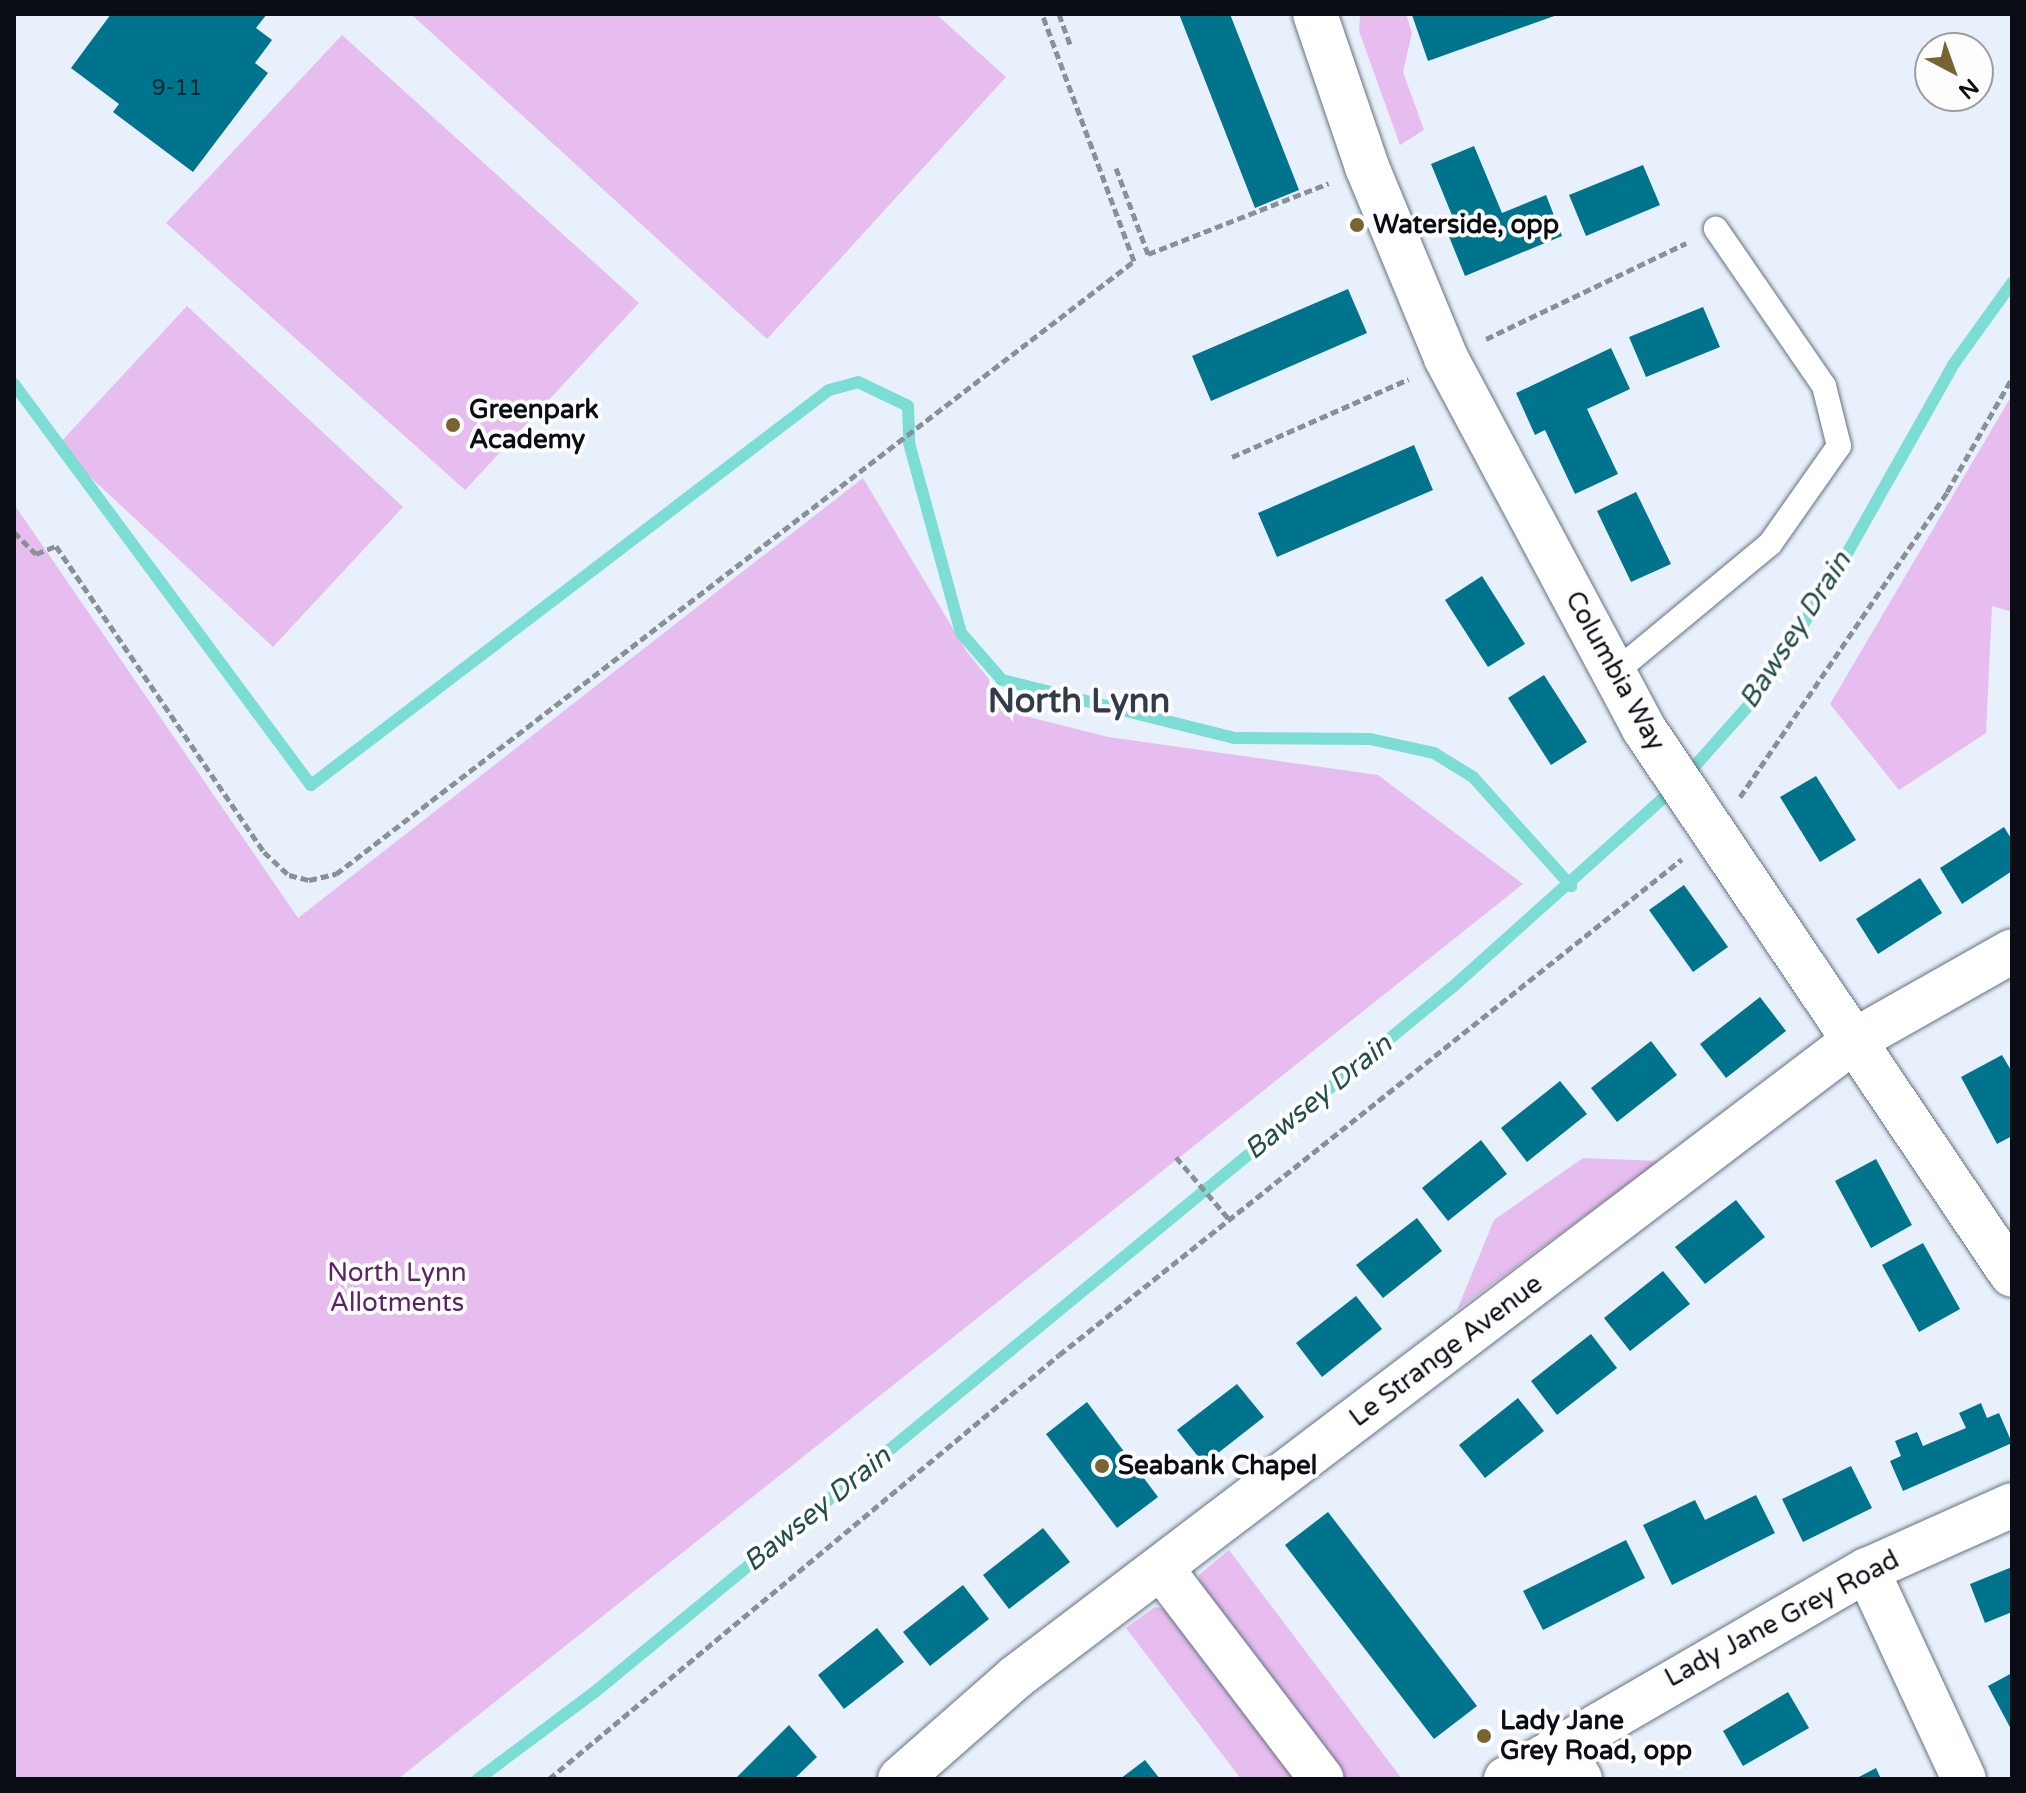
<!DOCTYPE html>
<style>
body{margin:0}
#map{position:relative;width:2026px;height:1793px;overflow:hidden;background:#e8f1fb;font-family:"Varela Round",sans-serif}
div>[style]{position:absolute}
.green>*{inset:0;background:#e7bcee}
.stream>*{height:12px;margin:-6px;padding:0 6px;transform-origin:6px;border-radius:6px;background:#7bddd4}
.building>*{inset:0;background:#00738d}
.path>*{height:5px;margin-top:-2.5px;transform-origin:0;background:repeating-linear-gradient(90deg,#899098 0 8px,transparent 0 12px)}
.roads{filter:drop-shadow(0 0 2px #657181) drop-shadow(0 0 2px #657181)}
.service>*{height:24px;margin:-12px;padding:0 12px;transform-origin:12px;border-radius:12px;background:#fff}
.minor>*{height:44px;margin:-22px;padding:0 22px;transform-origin:22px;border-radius:22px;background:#fff}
.dots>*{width:22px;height:22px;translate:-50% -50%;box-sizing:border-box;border:4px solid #fdfdfd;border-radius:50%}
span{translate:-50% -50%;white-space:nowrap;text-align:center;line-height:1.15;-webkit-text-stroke:8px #fdfdfd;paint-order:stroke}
.number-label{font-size:22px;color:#082732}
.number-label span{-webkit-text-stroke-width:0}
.poi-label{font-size:26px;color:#0a0e14;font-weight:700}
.left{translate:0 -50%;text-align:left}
.street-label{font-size:26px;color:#0a0e14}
.park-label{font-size:26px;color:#5c2266}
.water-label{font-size:28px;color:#224f4b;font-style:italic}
.district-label{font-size:34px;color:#313b49;font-weight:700}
.frame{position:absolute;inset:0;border:16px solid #0a0e14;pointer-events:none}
.north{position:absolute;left:1914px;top:32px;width:80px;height:80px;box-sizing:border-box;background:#fdfdfd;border:2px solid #9c9da0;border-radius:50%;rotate:139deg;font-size:22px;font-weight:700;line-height:32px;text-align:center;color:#0a0e14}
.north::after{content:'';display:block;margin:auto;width:28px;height:36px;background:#786332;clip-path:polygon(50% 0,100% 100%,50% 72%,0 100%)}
</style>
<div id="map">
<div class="green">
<div style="clip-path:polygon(411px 14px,936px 14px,1006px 77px,767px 339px)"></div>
<div style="clip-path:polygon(1360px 14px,1406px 14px,1412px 33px,1403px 72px,1424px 130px,1400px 145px,1359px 31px)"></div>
<div style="clip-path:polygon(342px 35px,639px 303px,465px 490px,166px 223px)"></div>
<div style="clip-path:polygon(187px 306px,403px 507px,273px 647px,57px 446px)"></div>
<div style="clip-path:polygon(2012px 395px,2012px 612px,1992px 606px,1986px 733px,1899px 790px,1830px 704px)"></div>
<div style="clip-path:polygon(863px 478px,967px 652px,1017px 714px,1108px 737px,1378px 775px,1523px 884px,398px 1779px,15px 1779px,14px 504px,298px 918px)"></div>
<div style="clip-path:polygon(1583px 1158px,1659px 1161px,1457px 1310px,1494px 1220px)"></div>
<div style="clip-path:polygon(1229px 1550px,1402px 1779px,1343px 1779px,1200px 1589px,1199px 1575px)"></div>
<div style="clip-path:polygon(1155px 1607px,1166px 1609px,1302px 1779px,1241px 1779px,1126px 1628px)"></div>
</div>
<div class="stream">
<div style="left:14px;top:384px;width:499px;rotate:53.5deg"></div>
<div style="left:311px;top:785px;width:651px;rotate:-37.33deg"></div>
<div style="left:829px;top:390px;width:30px;rotate:-15deg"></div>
<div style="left:858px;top:382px;width:55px;rotate:25.6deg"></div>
<div style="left:908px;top:406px;width:37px;rotate:88deg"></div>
<div style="left:909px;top:443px;width:197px;rotate:74.7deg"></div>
<div style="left:961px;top:633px;width:62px;rotate:48.9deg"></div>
<div style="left:1002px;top:680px;width:239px;rotate:14deg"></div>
<div style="left:1234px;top:738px;width:136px;rotate:0.4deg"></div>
<div style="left:1370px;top:739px;width:66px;rotate:12.3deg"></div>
<div style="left:1434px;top:753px;width:46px;rotate:31.6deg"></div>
<div style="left:1473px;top:777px;width:147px;rotate:48deg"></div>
<div style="left:1686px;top:776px;width:107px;rotate:-48.4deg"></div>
<div style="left:1757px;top:696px;width:146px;rotate:-57.3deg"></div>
<div style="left:1836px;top:573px;width:239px;rotate:-60.6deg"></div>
<div style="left:1953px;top:365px;width:101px;rotate:-54.3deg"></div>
<div style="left:478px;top:1779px;width:147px;rotate:-36.7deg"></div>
<div style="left:596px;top:1691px;width:1113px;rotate:-39.42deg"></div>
<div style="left:1456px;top:984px;width:292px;rotate:-41.9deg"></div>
</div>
<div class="building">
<div style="clip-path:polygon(111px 14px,267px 14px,256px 28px,272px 40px,255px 63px,268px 73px,193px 172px,113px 112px,119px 104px,71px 68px)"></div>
<div style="clip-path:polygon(1179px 14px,1230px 14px,1299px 190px,1255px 208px)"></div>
<div style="clip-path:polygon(1560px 14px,1428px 61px,1412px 15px,1414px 14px)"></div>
<div style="clip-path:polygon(1474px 146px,1502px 213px,1546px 195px,1562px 236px,1465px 276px,1448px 234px,1458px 230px,1431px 164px)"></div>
<div style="clip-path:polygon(1643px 165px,1660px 205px,1586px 236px,1569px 195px)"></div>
<div style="clip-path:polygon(1348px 289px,1367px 333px,1211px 401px,1192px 356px)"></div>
<div style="clip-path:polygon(1703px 307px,1720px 347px,1646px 377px,1629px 337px)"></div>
<div style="clip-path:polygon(1611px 348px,1630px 389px,1587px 409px,1618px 474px,1575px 494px,1545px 430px,1535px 435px,1516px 393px)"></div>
<div style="clip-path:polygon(1414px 445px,1433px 490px,1277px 557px,1258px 513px)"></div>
<div style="clip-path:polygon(1636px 492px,1671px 564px,1631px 582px,1597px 511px)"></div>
<div style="clip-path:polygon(1482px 576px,1525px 644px,1488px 667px,1445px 600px)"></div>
<div style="clip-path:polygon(1544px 675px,1587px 742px,1551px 765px,1508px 698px)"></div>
<div style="clip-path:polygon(1816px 776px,1856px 840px,1820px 862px,1780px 797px)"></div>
<div style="clip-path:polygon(2004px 827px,2012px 840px,2012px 871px,1962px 904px,1940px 868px)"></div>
<div style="clip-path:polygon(1920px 878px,1942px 913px,1878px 954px,1856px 919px)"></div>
<div style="clip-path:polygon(1684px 885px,1728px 947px,1693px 972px,1649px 910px)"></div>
<div style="clip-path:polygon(1760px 997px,1786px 1031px,1726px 1078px,1700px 1044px)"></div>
<div style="clip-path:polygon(1651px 1041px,1677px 1075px,1617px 1122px,1591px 1088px)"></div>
<div style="clip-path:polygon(2002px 1055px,2012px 1072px,2012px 1136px,1997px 1144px,1961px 1077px)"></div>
<div style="clip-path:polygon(1560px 1081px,1587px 1114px,1527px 1162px,1501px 1128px)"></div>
<div style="clip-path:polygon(1481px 1140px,1507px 1174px,1448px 1221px,1422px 1188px)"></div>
<div style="clip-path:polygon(1876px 1159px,1912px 1225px,1871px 1248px,1835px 1181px)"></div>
<div style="clip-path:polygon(1736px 1200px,1765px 1237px,1705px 1284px,1675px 1247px)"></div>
<div style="clip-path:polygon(1417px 1218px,1442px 1251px,1383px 1298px,1356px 1265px)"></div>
<div style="clip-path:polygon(1923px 1243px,1960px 1309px,1919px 1332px,1882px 1265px)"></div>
<div style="clip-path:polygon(1663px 1271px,1690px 1304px,1630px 1351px,1604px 1318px)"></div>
<div style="clip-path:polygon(1356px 1296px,1382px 1329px,1322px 1377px,1296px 1343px)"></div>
<div style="clip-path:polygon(1591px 1334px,1617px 1368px,1557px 1415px,1531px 1381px)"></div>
<div style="clip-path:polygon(1237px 1384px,1264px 1417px,1204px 1464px,1177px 1430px)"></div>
<div style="clip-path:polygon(1518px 1398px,1544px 1431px,1485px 1478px,1459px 1445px)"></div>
<div style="clip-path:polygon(1087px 1402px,1158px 1497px,1117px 1528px,1046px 1434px)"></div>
<div style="clip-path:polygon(1981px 1403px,1987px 1418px,1999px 1413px,2012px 1443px,1903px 1491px,1890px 1461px,1901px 1456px,1895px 1441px,1917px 1432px,1923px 1446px,1966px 1428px,1959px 1413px)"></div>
<div style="clip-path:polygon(1851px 1466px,1872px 1508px,1803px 1542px,1782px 1499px)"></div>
<div style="clip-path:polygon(1756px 1495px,1775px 1533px,1672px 1585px,1643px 1525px,1695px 1500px,1705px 1520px)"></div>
<div style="clip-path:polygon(1328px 1512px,1477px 1706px,1434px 1739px,1285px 1545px)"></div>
<div style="clip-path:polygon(1043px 1528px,1070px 1562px,1009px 1609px,983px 1575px)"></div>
<div style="clip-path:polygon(1626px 1540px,1645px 1578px,1543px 1630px,1523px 1591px)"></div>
<div style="clip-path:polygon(2012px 1567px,2012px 1612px,1985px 1623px,1970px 1584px)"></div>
<div style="clip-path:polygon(963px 1585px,989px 1619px,930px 1666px,903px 1632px)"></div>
<div style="clip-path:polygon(877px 1628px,904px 1662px,844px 1709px,818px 1675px)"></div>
<div style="clip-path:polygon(2012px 1673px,2012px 1731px,1988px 1686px)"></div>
<div style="clip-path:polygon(1788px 1692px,1809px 1728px,1743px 1766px,1723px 1731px)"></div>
<div style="clip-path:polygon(789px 1725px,817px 1757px,794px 1779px,735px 1779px)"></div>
<div style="clip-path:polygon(1145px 1760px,1160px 1779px,1120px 1779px)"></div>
<div style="clip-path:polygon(1876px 1768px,1881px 1779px,1855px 1779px)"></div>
</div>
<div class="path">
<div style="left:1059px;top:14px;width:35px;rotate:70deg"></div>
<div style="left:1116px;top:168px;width:92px;rotate:69.6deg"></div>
<div style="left:1148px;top:254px;width:194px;rotate:-21.4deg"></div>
<div style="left:1486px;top:339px;width:222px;rotate:-25.6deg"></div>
<div style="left:1232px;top:457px;width:193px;rotate:-23.8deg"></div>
<div style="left:14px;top:532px;width:31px;rotate:45deg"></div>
<div style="left:36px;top:554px;width:22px;rotate:-22deg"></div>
<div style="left:56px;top:546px;width:370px;rotate:55.8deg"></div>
<div style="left:264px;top:852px;width:34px;rotate:43deg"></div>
<div style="left:289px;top:875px;width:21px;rotate:14deg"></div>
<div style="left:309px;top:880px;width:28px;rotate:-13deg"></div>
<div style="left:336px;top:874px;width:1006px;rotate:-37.53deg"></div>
<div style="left:1134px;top:261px;width:264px;rotate:-110.4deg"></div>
<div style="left:1740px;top:797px;width:369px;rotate:-55.8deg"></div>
<div style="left:1947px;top:492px;width:131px;rotate:-60.3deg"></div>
<div style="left:1176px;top:1157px;width:82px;rotate:49.5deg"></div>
<div style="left:549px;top:1779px;width:663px;rotate:-39.74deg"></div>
<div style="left:1059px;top:1355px;width:796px;rotate:-38.52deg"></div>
</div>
<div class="roads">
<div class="service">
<div style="left:1614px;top:673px;width:202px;rotate:-39.6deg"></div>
<div style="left:1770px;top:544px;width:120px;rotate:-54.9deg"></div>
<div style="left:1839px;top:446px;width:62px;rotate:-104deg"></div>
<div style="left:1824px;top:386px;width:191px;rotate:-124.5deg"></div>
</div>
<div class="minor">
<div style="left:1315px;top:14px;width:162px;rotate:71.2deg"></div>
<div style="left:1367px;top:167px;width:207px;rotate:67.5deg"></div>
<div style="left:1446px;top:358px;width:421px;rotate:61.9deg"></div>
<div style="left:1644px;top:729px;width:658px;rotate:56.02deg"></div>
<div style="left:1161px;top:1568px;width:265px;rotate:52.7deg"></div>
<div style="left:1867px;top:1570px;width:230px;rotate:65.1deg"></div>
<div style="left:1559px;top:1744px;width:41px;rotate:59deg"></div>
<div style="left:900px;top:1779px;width:154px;rotate:-41.3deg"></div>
<div style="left:1016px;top:1677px;width:1053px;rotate:-37.21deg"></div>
<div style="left:1855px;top:1040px;width:180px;rotate:-29.5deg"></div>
<div style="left:1506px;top:1779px;width:417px;rotate:-30.1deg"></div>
<div style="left:1867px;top:1570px;width:159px;rotate:-24.1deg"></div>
</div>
</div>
<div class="dots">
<div style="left:1357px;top:225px;background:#786332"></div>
<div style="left:453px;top:425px;background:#786332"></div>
<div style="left:1102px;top:1466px;background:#786332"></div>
<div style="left:1484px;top:1736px;background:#786332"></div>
</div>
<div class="number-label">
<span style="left:177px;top:89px">9-11</span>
</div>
<div class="poi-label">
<span class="left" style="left:1373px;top:225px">Waterside, opp</span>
<span class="left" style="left:469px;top:425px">Greenpark<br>Academy</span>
<span class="left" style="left:1118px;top:1466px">Seabank Chapel</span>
<span class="left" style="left:1500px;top:1736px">Lady Jane<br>Grey Road, opp</span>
</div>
<div class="street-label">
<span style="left:1615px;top:671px;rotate:61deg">Columbia Way</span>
<span style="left:1446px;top:1351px;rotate:-37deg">Le Strange Avenue</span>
<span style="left:1782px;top:1619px;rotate:-28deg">Lady Jane Grey Road</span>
</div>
<div class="park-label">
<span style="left:397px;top:1288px">North Lynn<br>Allotments</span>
</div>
<div class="water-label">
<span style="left:1795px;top:630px;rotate:-57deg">Bawsey Drain</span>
<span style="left:1318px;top:1097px;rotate:-39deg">Bawsey Drain</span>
<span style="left:817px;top:1509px;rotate:-39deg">Bawsey Drain</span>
</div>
<div class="district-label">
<span style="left:1079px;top:702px">North Lynn</span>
</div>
<div class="frame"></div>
<div class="north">N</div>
</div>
